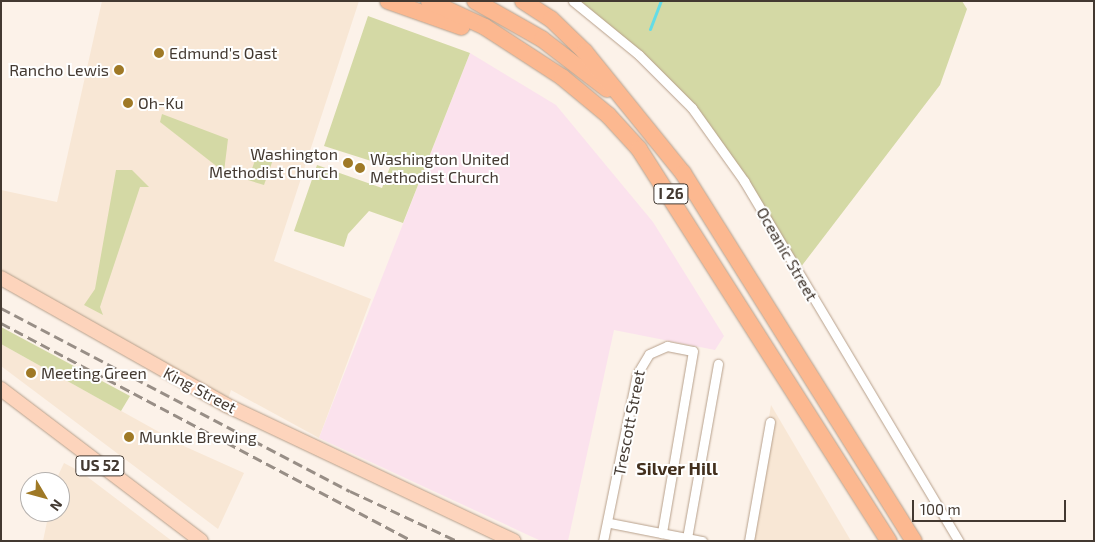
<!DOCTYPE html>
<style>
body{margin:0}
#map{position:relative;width:1095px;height:542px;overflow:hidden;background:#fcf2e9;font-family:"Exo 2",sans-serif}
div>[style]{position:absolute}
.commercial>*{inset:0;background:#f8e7d5}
.industrial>*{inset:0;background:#fbe2ed}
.green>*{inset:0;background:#d4d9a5}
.stream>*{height:3px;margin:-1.5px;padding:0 1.5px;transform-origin:1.5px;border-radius:1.5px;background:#63dce6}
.roads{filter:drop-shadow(0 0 1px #b7a08b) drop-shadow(0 0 1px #b7a08b)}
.minor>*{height:9px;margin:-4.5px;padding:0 4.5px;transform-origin:4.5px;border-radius:4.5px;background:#fff}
.primary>*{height:14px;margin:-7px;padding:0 7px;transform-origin:7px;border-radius:7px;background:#fdd4bc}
.motorway>*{height:16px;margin:-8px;padding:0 8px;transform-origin:8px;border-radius:8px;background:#fcb890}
.rail>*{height:3px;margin-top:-1.5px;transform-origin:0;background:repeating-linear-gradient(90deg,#988e86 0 10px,transparent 0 15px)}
.dots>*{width:14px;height:14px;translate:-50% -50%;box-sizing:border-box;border:2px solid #fff;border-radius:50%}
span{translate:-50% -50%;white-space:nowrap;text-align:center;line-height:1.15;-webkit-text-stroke:4px #fff;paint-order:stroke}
.shield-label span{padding:1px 4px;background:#fff;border:1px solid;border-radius:4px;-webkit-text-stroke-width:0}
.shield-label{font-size:15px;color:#433931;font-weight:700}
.poi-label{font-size:16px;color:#433931}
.left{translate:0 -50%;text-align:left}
.right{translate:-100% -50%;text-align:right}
.street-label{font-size:16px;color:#433931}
.neighbourhood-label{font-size:18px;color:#43301e;font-weight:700}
.frame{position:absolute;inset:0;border:2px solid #433931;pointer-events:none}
.north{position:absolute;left:20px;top:472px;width:50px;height:50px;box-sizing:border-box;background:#fff;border:1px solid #b4b0ad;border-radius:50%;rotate:127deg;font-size:14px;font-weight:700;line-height:20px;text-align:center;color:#433931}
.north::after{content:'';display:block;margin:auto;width:18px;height:22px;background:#9f7926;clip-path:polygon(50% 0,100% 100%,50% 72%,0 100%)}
.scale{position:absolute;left:912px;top:500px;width:154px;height:22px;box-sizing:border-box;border:2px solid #433931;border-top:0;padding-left:6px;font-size:15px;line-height:18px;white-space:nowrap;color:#433931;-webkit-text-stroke:4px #fff;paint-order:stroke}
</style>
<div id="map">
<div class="commercial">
<div style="clip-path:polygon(102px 1px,359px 1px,274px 261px,371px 299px,319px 438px,231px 390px,226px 405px,1px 276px,1px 190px,57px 202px)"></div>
<div style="clip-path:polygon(1px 344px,186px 447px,244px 473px,218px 529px,1px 366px)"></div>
<div style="clip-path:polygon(771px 405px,851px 541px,749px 541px)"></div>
<div style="clip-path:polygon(64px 463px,81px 472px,172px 541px,43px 541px,49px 512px,60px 512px,60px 482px,55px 482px)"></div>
</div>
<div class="industrial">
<div style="clip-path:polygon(470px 53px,556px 105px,653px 222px,724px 336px,715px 350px,614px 330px,568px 541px,541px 541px,319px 438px)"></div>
</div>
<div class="green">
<div style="clip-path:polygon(573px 1px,962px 1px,967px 9px,940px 85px,797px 272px,744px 181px,692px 108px)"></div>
<div style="clip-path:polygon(368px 16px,470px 53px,403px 223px,369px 211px,348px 234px,344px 247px,294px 231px,317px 165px,382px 188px,390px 167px,324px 146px)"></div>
<div style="clip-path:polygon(162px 114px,228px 139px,224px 172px,160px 122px)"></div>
<div style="clip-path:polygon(259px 149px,275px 154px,264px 185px,248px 180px)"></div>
<div style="clip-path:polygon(116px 170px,132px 170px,149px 187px,140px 187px,100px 307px,103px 315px,84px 305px,95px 289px)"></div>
<div style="clip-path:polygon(1px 327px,130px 396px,121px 411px,1px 344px)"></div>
</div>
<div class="stream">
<div style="left:650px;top:29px;width:30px;rotate:-69deg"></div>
</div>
<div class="roads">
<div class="minor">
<div style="left:573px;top:1px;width:85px;rotate:39.3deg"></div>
<div style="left:639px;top:55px;width:75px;rotate:45deg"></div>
<div style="left:692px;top:108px;width:90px;rotate:54.5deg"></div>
<div style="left:744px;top:181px;width:419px;rotate:59.2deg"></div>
<div style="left:610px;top:523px;width:94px;rotate:11.1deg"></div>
<div style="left:687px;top:538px;width:177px;rotate:-79.9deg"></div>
<div style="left:603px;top:541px;width:170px;rotate:-78.5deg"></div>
<div style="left:637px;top:374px;width:23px;rotate:-59deg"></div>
<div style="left:649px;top:354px;width:20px;rotate:-24deg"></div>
<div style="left:667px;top:346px;width:26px;rotate:11deg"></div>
<div style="left:693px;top:351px;width:185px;rotate:99.7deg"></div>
<div style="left:749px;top:541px;width:121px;rotate:-80deg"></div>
</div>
<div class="primary">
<div style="left:1px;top:278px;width:258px;rotate:29.4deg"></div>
<div style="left:226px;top:405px;width:318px;rotate:25.3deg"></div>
<div style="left:1px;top:389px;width:251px;rotate:37.2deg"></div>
</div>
<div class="motorway">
<div style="left:388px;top:1px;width:78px;rotate:19.4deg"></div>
<div style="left:429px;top:1px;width:62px;rotate:24.9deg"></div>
<div style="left:485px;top:27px;width:92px;rotate:33deg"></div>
<div style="left:562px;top:77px;width:60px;rotate:39.6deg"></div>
<div style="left:608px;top:115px;width:46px;rotate:47.6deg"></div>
<div style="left:639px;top:149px;width:465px;rotate:57.5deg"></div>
<div style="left:475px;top:1px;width:77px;rotate:29.6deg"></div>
<div style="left:542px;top:39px;width:82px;rotate:37.6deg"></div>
<div style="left:523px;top:1px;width:33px;rotate:33deg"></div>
<div style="left:551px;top:19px;width:47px;rotate:44.1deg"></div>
<div style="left:585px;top:52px;width:156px;rotate:51deg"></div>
<div style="left:683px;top:173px;width:434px;rotate:57.9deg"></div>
</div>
</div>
<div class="rail">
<div style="left:1px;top:308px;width:394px;rotate:27.7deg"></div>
<div style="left:350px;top:491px;width:118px;rotate:25deg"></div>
<div style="left:1px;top:323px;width:466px;rotate:27.9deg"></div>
</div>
<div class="dots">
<div style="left:159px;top:53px;background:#9f7926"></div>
<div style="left:119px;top:70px;background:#9f7926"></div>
<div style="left:128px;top:103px;background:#9f7926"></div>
<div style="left:348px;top:163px;background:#9f7926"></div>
<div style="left:360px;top:168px;background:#9f7926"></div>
<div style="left:31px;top:373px;background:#9f7926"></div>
<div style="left:129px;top:437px;background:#9f7926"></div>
</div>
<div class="shield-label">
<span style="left:671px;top:194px">I 26</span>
<span style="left:100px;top:466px">US 52</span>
</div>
<div class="poi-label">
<span class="left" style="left:169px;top:53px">Edmund's Oast</span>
<span class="right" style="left:109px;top:70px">Rancho Lewis</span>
<span class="left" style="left:138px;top:103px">Oh-Ku</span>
<span class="right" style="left:338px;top:163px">Washington<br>Methodist Church</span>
<span class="left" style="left:370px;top:168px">Washington United<br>Methodist Church</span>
<span class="left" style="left:41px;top:373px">Meeting Green</span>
<span class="left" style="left:139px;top:437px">Munkle Brewing</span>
</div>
<div class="street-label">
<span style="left:787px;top:254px;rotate:60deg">Oceanic Street</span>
<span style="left:200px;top:390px;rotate:28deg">King Street</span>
<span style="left:629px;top:423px;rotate:-79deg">Trescott Street</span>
</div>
<div class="neighbourhood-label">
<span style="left:677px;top:468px">Silver Hill</span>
</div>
<div class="frame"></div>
<div class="north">N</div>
<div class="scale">100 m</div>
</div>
